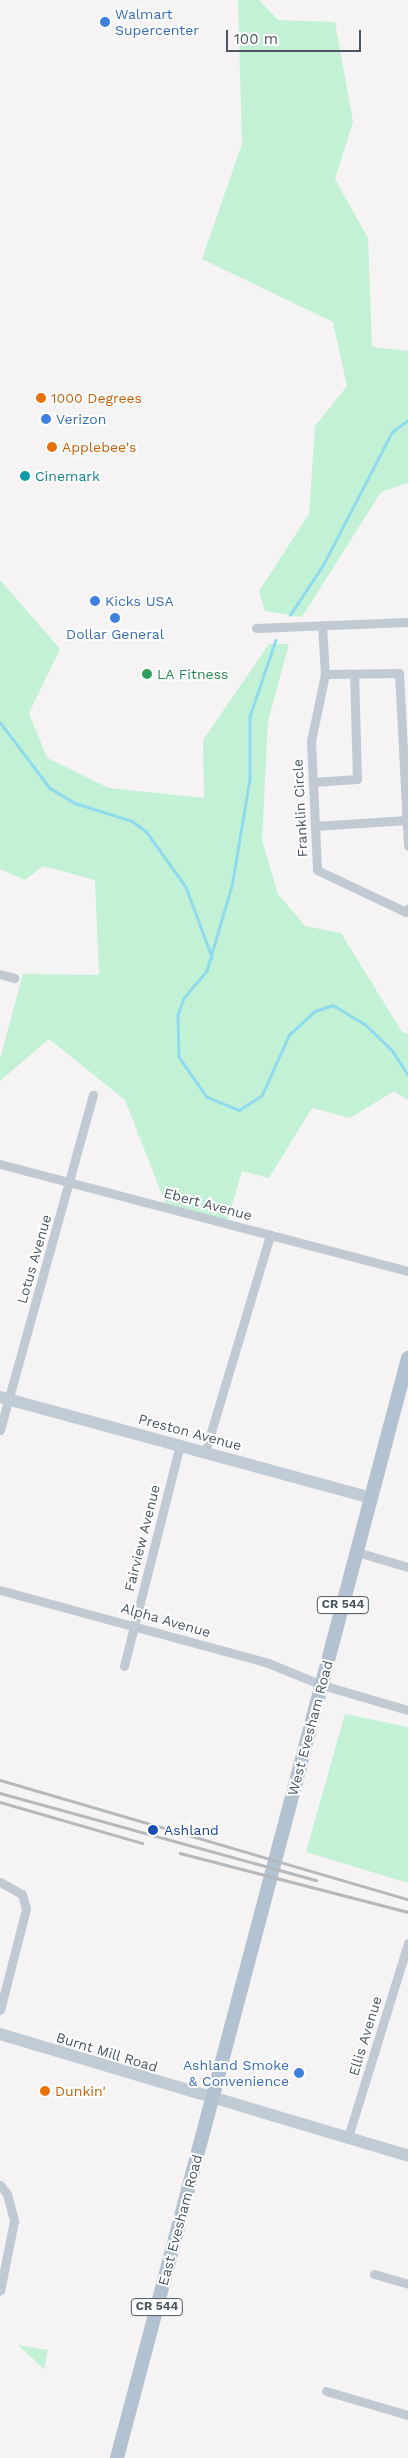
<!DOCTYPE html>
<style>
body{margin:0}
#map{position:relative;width:408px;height:2458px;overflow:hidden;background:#f5f3f3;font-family:"Work Sans",sans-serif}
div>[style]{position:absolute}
.green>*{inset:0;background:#c3f1d5}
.stream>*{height:2.5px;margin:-1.25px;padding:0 1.25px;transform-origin:1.25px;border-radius:1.25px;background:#90daee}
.street>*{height:9px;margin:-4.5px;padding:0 4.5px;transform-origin:4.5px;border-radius:4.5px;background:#c1cad2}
.secondary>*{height:12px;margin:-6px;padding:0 6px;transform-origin:6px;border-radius:6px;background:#c1cbd6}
.primary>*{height:14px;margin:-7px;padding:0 7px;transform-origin:7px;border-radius:7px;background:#b3c2d1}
.rail>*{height:2.5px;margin:-1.25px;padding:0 1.25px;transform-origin:1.25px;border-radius:1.25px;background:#b5b8bd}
.dots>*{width:14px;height:14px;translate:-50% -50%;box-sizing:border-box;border:2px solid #fff;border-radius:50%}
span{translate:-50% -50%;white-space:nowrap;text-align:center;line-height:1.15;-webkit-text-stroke:4px #fff;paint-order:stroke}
.shield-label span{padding:1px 4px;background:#fff;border:1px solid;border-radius:4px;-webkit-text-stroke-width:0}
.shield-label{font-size:12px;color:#4a5661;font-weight:700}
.shop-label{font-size:14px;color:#366cbe}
.left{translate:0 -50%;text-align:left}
.right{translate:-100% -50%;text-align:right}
.food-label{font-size:14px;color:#c56008}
.culture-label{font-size:14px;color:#0d838f}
.leisure-label{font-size:14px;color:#27864d}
.street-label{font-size:14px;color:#4a5661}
.transit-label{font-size:14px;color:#164399}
.scale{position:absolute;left:226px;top:30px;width:135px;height:22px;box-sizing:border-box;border:2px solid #4a5661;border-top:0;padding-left:6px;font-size:15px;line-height:18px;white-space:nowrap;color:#4a5661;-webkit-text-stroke:4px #fff;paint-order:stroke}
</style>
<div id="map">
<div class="green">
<div style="clip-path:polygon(238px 0,259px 0,278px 20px,335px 22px,353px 122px,335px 179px,368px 238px,372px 347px,408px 351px,408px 483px,381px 492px,302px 617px,265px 611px,259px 591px,309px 514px,315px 426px,347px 386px,333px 322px,202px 259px,242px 144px)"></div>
<div style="clip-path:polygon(0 580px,60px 649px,29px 713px,47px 758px,109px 788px,204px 798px,203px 740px,269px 644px,289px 644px,268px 721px,262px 840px,278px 894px,305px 926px,341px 933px,402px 1032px,408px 1034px,408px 1100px,394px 1091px,350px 1118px,312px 1108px,269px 1178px,242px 1171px,226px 1226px,168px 1210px,125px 1100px,49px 1039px,0 1081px,0 1059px,23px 974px,99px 975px,95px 880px,43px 866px,25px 880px,0 869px)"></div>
<div style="clip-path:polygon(345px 1714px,408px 1727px,408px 1883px,306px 1852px)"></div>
<div style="clip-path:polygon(18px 2345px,48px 2350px,44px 2369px)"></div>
</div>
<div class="stream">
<div style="left:290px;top:615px;width:60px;rotate:-56.6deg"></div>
<div style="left:323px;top:565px;width:150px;rotate:-62.6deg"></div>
<div style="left:392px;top:432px;width:20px;rotate:-37deg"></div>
<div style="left:276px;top:640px;width:81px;rotate:108.7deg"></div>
<div style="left:250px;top:717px;width:62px;rotate:90deg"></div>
<div style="left:250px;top:779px;width:109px;rotate:99.5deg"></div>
<div style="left:232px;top:886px;width:89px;rotate:106.4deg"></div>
<div style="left:207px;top:971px;width:35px;rotate:130deg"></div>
<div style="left:184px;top:998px;width:18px;rotate:109deg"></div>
<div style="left:178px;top:1015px;width:42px;rotate:88.6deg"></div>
<div style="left:179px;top:1057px;width:49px;rotate:55deg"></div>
<div style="left:207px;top:1097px;width:35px;rotate:22deg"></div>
<div style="left:239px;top:1110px;width:27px;rotate:-33deg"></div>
<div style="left:262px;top:1095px;width:66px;rotate:-65.8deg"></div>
<div style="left:289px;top:1035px;width:35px;rotate:-43deg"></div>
<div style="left:315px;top:1011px;width:19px;rotate:-18deg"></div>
<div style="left:333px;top:1005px;width:37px;rotate:31deg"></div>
<div style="left:365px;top:1024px;width:37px;rotate:44deg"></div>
<div style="left:392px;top:1050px;width:30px;rotate:57deg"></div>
<div style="left:0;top:722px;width:83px;rotate:52.9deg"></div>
<div style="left:50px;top:788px;width:29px;rotate:31deg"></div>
<div style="left:75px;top:803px;width:60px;rotate:17.5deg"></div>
<div style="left:132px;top:821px;width:17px;rotate:36deg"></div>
<div style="left:146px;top:831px;width:69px;rotate:54.5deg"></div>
<div style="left:186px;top:887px;width:75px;rotate:69.6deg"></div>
</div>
<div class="street">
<div style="left:322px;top:625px;width:49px;rotate:86.5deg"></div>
<div style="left:325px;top:674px;width:68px;rotate:101.8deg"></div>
<div style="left:311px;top:741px;width:129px;rotate:87.3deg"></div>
<div style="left:317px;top:870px;width:98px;rotate:25.3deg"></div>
<div style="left:406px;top:912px;width:4px;rotate:-63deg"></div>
<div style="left:256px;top:628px;width:152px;rotate:-2.3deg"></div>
<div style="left:325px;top:674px;width:74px;rotate:-0.8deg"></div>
<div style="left:399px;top:673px;width:173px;rotate:87deg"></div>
<div style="left:313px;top:782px;width:44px;rotate:-3.9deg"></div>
<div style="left:357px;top:779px;width:105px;rotate:-91.6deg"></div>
<div style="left:315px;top:826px;width:92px;rotate:-3.7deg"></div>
<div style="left:0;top:974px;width:15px;rotate:16deg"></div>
<div style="left:0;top:1164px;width:422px;rotate:14.7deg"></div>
<div style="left:0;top:1430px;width:348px;rotate:-74.5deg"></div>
<div style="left:205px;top:1452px;width:227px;rotate:-73.3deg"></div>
<div style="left:357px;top:1552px;width:53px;rotate:16.4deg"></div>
<div style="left:0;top:1590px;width:278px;rotate:15.2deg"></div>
<div style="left:268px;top:1663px;width:58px;rotate:22.2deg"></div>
<div style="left:322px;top:1685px;width:90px;rotate:16.2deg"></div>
<div style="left:124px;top:1666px;width:228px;rotate:-75.8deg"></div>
<div style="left:0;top:1882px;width:25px;rotate:29deg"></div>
<div style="left:22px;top:1894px;width:16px;rotate:75deg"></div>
<div style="left:26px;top:1909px;width:104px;rotate:104.4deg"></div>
<div style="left:348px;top:2137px;width:203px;rotate:-72.8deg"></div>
<div style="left:0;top:2185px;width:11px;rotate:52deg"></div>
<div style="left:7px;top:2194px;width:28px;rotate:75deg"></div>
<div style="left:14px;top:2221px;width:71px;rotate:101.3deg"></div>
<div style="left:374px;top:2274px;width:35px;rotate:16deg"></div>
<div style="left:326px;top:2391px;width:85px;rotate:16.3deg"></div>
</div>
<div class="secondary">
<div style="left:0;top:1397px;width:385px;rotate:15.2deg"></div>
<div style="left:0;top:2034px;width:426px;rotate:16.6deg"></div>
</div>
<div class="primary">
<div style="left:117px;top:2458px;width:1138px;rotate:-75.18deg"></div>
</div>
<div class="rail">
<div style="left:0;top:1780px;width:425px;rotate:16.3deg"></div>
<div style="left:0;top:1793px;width:328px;rotate:15.4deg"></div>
<div style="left:0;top:1802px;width:148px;rotate:16.1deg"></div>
<div style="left:180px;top:1853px;width:236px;rotate:14.5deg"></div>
</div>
<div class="dots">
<div style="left:105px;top:22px;background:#3f7fe0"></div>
<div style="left:41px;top:398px;background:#e8710a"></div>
<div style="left:46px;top:419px;background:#3f7fe0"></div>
<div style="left:52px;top:447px;background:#e8710a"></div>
<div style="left:25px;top:476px;background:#0f9aa8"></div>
<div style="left:95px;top:601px;background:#3f7fe0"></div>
<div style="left:115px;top:618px;background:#3f7fe0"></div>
<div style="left:147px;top:674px;background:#2e9e5b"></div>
<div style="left:153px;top:1830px;background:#1a4fb4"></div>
<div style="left:299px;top:2073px;background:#3f7fe0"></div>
<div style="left:45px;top:2091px;background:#e8710a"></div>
</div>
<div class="shield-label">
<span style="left:343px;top:1605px">CR 544</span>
<span style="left:157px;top:2307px">CR 544</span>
</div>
<div class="shop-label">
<span class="left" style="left:115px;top:22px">Walmart<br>Supercenter</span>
<span class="left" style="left:56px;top:419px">Verizon</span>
<span class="left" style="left:105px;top:601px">Kicks USA</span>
<span style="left:115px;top:634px">Dollar General</span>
<span class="right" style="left:289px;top:2073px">Ashland Smoke<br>&amp; Convenience</span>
</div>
<div class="food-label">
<span class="left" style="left:51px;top:398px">1000 Degrees</span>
<span class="left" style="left:62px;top:447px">Applebee's</span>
<span class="left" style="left:55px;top:2091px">Dunkin'</span>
</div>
<div class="culture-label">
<span class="left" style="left:35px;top:476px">Cinemark</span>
</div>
<div class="leisure-label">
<span class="left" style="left:157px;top:674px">LA Fitness</span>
</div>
<div class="street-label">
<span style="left:300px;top:808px;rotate:-93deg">Franklin Circle</span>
<span style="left:208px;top:1204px;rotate:15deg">Ebert Avenue</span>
<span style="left:34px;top:1259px;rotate:-74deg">Lotus Avenue</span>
<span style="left:190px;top:1432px;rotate:15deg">Preston Avenue</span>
<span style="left:142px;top:1538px;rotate:-76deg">Fairview Avenue</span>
<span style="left:166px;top:1620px;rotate:16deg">Alpha Avenue</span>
<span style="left:310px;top:1728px;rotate:-75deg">West Evesham Road</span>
<span style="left:365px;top:2036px;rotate:-73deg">Ellis Avenue</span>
<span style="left:107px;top:2052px;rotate:17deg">Burnt Mill Road</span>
<span style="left:180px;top:2220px;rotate:-75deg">East Evesham Road</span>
</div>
<div class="transit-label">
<span class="left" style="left:164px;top:1830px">Ashland</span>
</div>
<div class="scale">100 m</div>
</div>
